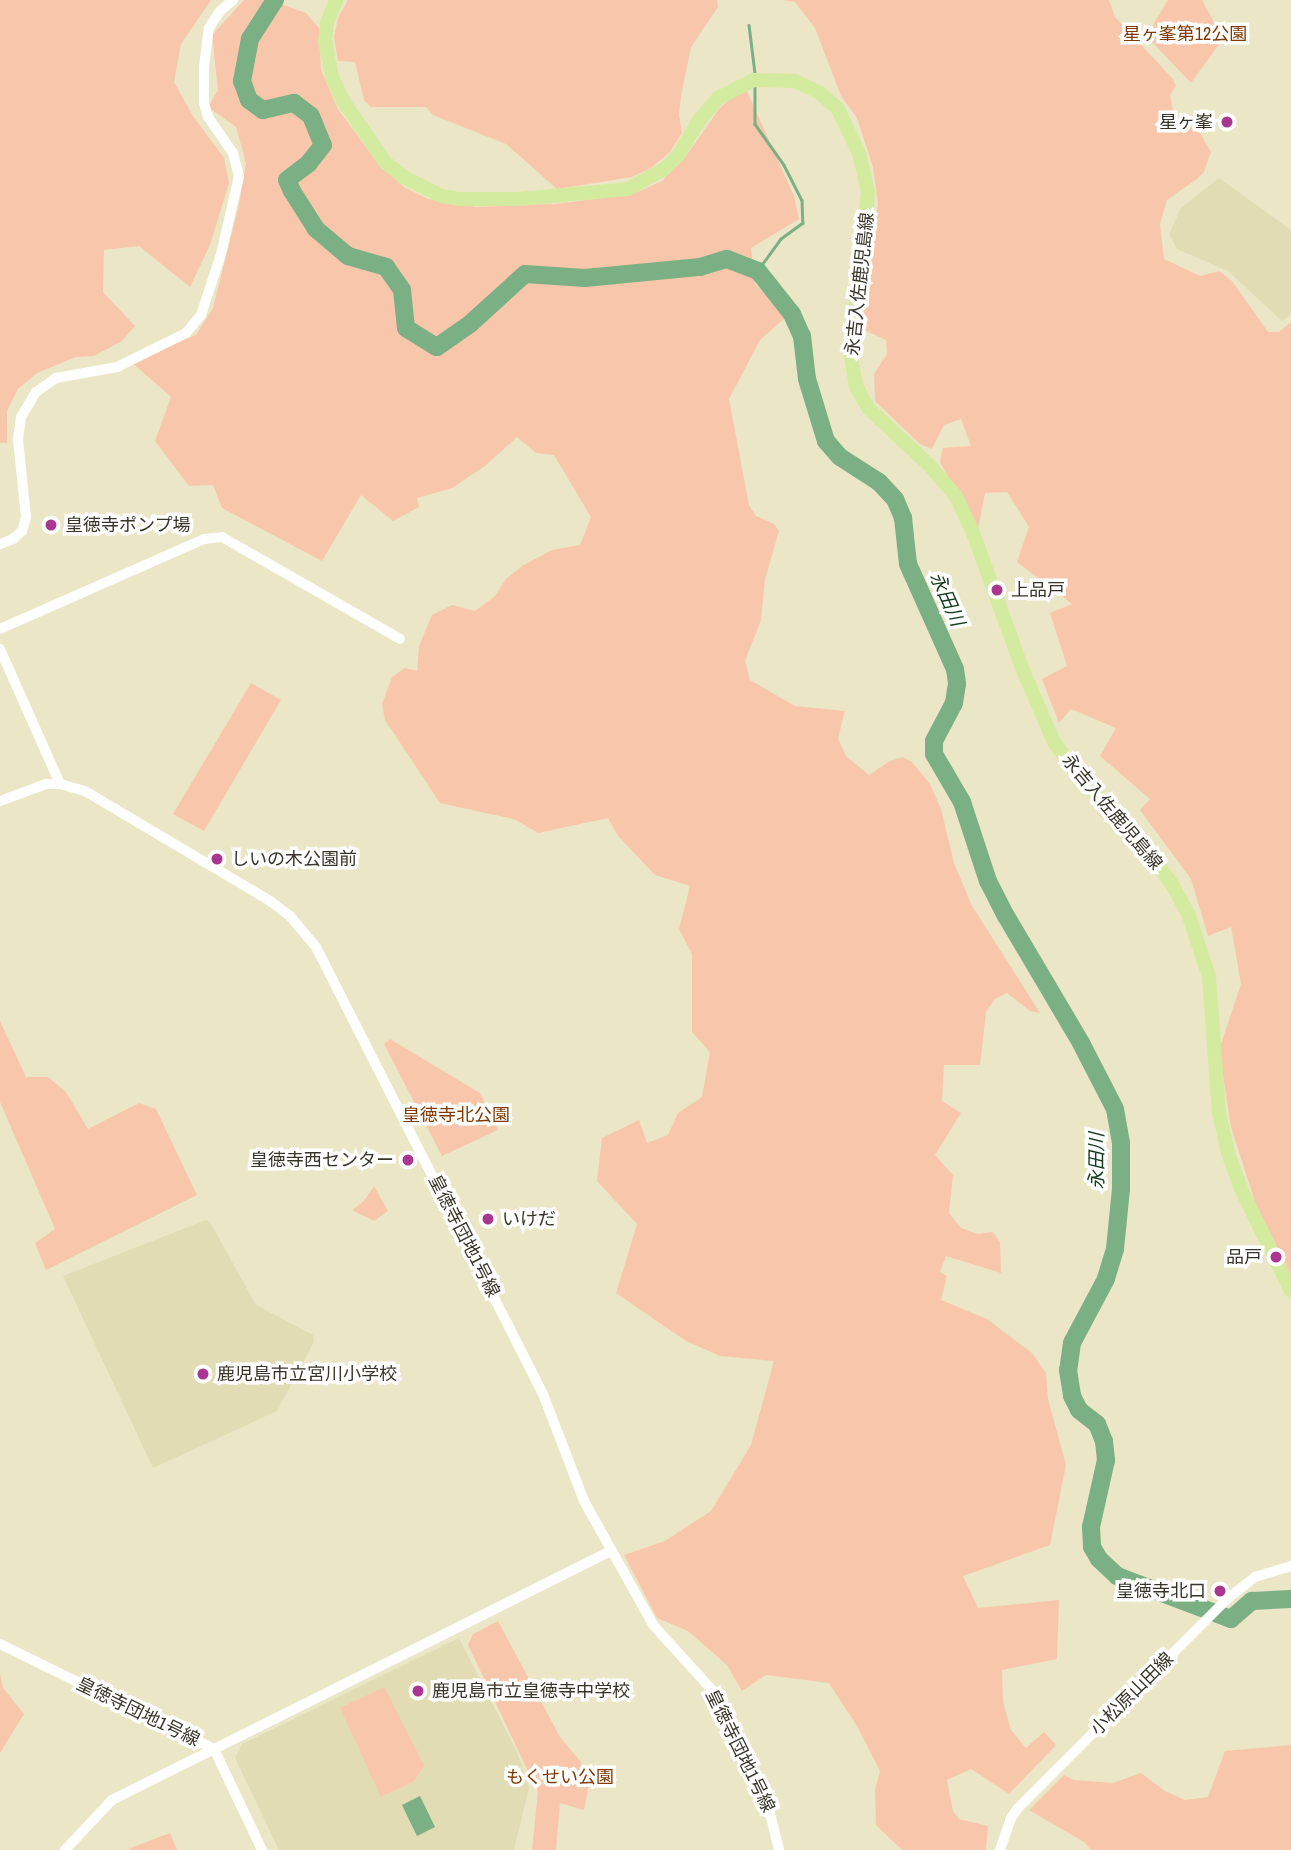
<!DOCTYPE html>
<meta charset="utf-8">
<style>
body{margin:0}
#map{position:relative;width:1291px;height:1850px;overflow:hidden;background:#ebe6c5;font-family:"Archivo Narrow","Noto Sans JP",sans-serif}
div>[style]{position:absolute}
.built>*{inset:0;background:#e2dcb4}
.green>*{inset:0;background:#f8c7ab}
.water>*{inset:0;background:#7baf84}
.stream>*{height:2.5px;margin:-1.25px;padding:0 1.25px;transform-origin:1.25px;border-radius:1.25px;background:#7baf84}
.river>*{height:18px;margin:-9px;padding:0 9px;transform-origin:9px;border-radius:9px;background:#7baf84}
.minor>*{height:10px;margin:-5px;padding:0 5px;transform-origin:5px;border-radius:5px;background:#fff}
.major>*{height:14px;margin:-7px;padding:0 7px;transform-origin:7px;border-radius:7px;background:#d3eb9f}
.dots>*{width:19px;height:19px;translate:-50% -50%;box-sizing:border-box;border:4px solid #fff;border-radius:50%}
span{translate:-50% -50%;white-space:nowrap;text-align:center;line-height:1.15;-webkit-text-stroke:7px #fff;paint-order:stroke}
.park-label{font-size:18px;color:#803a00}
.poi-label{font-size:18px;color:#373529}
.right{translate:-100% -50%;text-align:right}
.left{translate:0 -50%;text-align:left}
.street-label{font-size:18px;color:#373529}
.water-label{font-size:19px;color:#123a1d;font-style:italic}
</style>
<div id="map">
<div class="built">
<div style="clip-path:polygon(1219px 178px,1291px 230px,1291px 314px,1282px 321px,1228px 271px,1177px 249px,1169px 234px,1181px 208px)"></div>
<div style="clip-path:polygon(206px 1220px,210px 1222px,256px 1305px,313px 1335px,314px 1342px,277px 1411px,153px 1468px,63px 1276px)"></div>
<div style="clip-path:polygon(459px 1638px,518px 1754px,529px 1788px,514px 1850px,279px 1850px,235px 1758px,242px 1744px)"></div>
</div>
<div class="green">
<div style="clip-path:polygon(0 0,211px 0,181px 44px,174px 82px,193px 116px,224px 158px,229px 183px,210px 245px,190px 287px,139px 246px,104px 250px,103px 292px,135px 326px,122px 341px,94px 356px,76px 357px,37px 373px,18px 389px,7px 411px,7px 443px,0 443px)"></div>
<div style="clip-path:polygon(244px 0,269px 0,306px 13px,319px 28px,321px 70px,338px 109px,379px 165px,404px 187px,428px 199px,476px 207px,556px 204px,633px 194px,662px 181px,686px 156px,719px 109px,731px 98px,747px 91px,794px 196px,799px 219px,751px 248px,755px 284px,787px 316px,760px 340px,729px 399px,749px 505px,756px 516px,774px 524px,779px 531px,765px 580px,761px 620px,745px 661px,750px 680px,795px 706px,845px 711px,838px 738px,846px 756px,869px 775px,890px 761px,903px 757px,912px 762px,930px 784px,941px 809px,954px 863px,971px 904px,1040px 1013px,1030px 1011px,1007px 993px,995px 999px,986px 1012px,980px 1065px,944px 1065px,942px 1101px,961px 1113px,935px 1155px,953px 1175px,949px 1213px,961px 1228px,978px 1234px,993px 1232px,1000px 1242px,1001px 1273px,946px 1256px,940px 1272px,947px 1276px,941px 1300px,987px 1319px,1032px 1353px,1046px 1373px,1048px 1399px,1066px 1465px,1050px 1545px,963px 1576px,978px 1608px,1059px 1600px,1057px 1659px,1002px 1670px,1003px 1702px,1011px 1730px,1026px 1748px,1044px 1732px,1056px 1745px,1009px 1794px,971px 1769px,947px 1780px,953px 1811px,959px 1819px,988px 1826px,986px 1850px,902px 1850px,876px 1825px,875px 1790px,880px 1771px,857px 1726px,829px 1683px,766px 1675px,742px 1691px,727px 1665px,688px 1631px,657px 1618px,624px 1555px,665px 1541px,711px 1511px,751px 1445px,774px 1361px,720px 1356px,686px 1341px,616px 1293px,637px 1224px,597px 1181px,602px 1138px,639px 1120px,647px 1143px,668px 1135px,678px 1113px,702px 1097px,710px 1052px,692px 1032px,692px 954px,679px 929px,690px 886px,655px 875px,618px 836px,608px 818px,538px 833px,514px 819px,440px 803px,385px 720px,382px 704px,392px 677px,405px 668px,417px 671px,419px 646px,432px 615px,452px 605px,475px 611px,495px 596px,506px 579px,522px 566px,552px 550px,580px 545px,591px 517px,554px 455px,536px 453px,517px 437px,485px 466px,452px 488px,417px 498px,419px 507px,393px 521px,361px 495px,322px 561px,222px 508px,213px 485px,189px 486px,155px 441px,171px 397px,130px 361px,196px 335px,213px 308px,239px 205px,246px 163px,236px 127px,208px 107px,218px 90px,212px 35px)"></div>
<div style="clip-path:polygon(348px 0,717px 0,718px 7px,691px 47px,681px 96px,679px 115px,682px 133px,670px 152px,651px 168px,632px 177px,557px 189px,506px 144px,433px 115px,426px 107px,371px 107px,364px 100px,355px 62px,338px 61px,334px 37px,338px 18px)"></div>
<div style="clip-path:polygon(782px 0,1109px 0,1115px 17px,1173px 79px,1176px 86px,1170px 95px,1174px 117px,1200px 133px,1211px 152px,1204px 172px,1197px 179px,1167px 200px,1160px 224px,1164px 259px,1200px 276px,1219px 271px,1232px 281px,1268px 332px,1279px 332px,1291px 322px,1291px 1276px,1258px 1211px,1231px 1127px,1219px 1050px,1241px 984px,1231px 927px,1208px 936px,1191px 879px,1140px 810px,1150px 799px,1100px 756px,1116px 728px,1071px 709px,1059px 723px,1042px 679px,1067px 666px,1050px 613px,1072px 604px,1017px 562px,1029px 527px,1007px 492px,985px 493px,978px 530px,940px 462px,943px 448px,971px 446px,961px 419px,944px 425px,932px 449px,920px 444px,875px 401px,874px 374px,887px 354px,886px 340px,862px 329px,878px 203px,873px 167px,857px 118px,841px 96px,815px 28px,795px 2px)"></div>
<div style="clip-path:polygon(1168px 0,1202px 0,1223px 39px,1191px 83px,1152px 42px,1154px 23px)"></div>
<div style="clip-path:polygon(251px 683px,281px 700px,204px 831px,173px 814px)"></div>
<div style="clip-path:polygon(0 1021px,26px 1077px,48px 1077px,66px 1092px,88px 1129px,139px 1103px,156px 1109px,197px 1195px,46px 1270px,35px 1243px,55px 1229px,0 1102px)"></div>
<div style="clip-path:polygon(390px 1039px,480px 1093px,498px 1130px,442px 1156px,384px 1044px)"></div>
<div style="clip-path:polygon(374px 1186px,388px 1211px,374px 1221px,352px 1210px,364px 1201px)"></div>
<div style="clip-path:polygon(498px 1621px,560px 1737px,591px 1774px,584px 1810px,560px 1803px,556px 1850px,532px 1850px,538px 1792px,468px 1645px,473px 1634px)"></div>
<div style="clip-path:polygon(0 1673px,3px 1688px,24px 1714px,0 1753px)"></div>
<div style="clip-path:polygon(384px 1687px,424px 1765px,414px 1781px,381px 1797px,340px 1708px)"></div>
<div style="clip-path:polygon(1291px 1745px,1291px 1850px,1091px 1850px,1084px 1842px,1029px 1810px,1064px 1775px,1074px 1780px,1113px 1783px,1141px 1773px,1165px 1791px,1185px 1800px,1208px 1797px,1225px 1751px)"></div>
<div style="clip-path:polygon(170px 1833px,177px 1850px,128px 1850px,133px 1847px)"></div>
</div>
<div class="water">
<div style="clip-path:polygon(420px 1796px,435px 1827px,417px 1836px,402px 1805px)"></div>
</div>
<div class="stream">
<div style="left:749px;top:25px;width:48px;rotate:82.9deg"></div>
<div style="left:755px;top:83px;width:41px;rotate:90deg"></div>
<div style="left:755px;top:124px;width:50px;rotate:54.7deg"></div>
<div style="left:784px;top:165px;width:39px;rotate:63deg"></div>
<div style="left:802px;top:200px;width:23px;rotate:88deg"></div>
<div style="left:803px;top:223px;width:27px;rotate:144deg"></div>
<div style="left:781px;top:239px;width:39px;rotate:126deg"></div>
</div>
<div class="river">
<div style="left:275px;top:0;width:46px;rotate:122.7deg"></div>
<div style="left:250px;top:39px;width:43px;rotate:100.8deg"></div>
<div style="left:242px;top:81px;width:20px;rotate:70deg"></div>
<div style="left:249px;top:100px;width:17px;rotate:36deg"></div>
<div style="left:263px;top:110px;width:32px;rotate:-13deg"></div>
<div style="left:294px;top:103px;width:21px;rotate:37deg"></div>
<div style="left:311px;top:116px;width:31px;rotate:68deg"></div>
<div style="left:323px;top:145px;width:24px;rotate:128deg"></div>
<div style="left:308px;top:164px;width:26px;rotate:143deg"></div>
<div style="left:287px;top:180px;width:12px;rotate:66deg"></div>
<div style="left:292px;top:191px;width:45px;rotate:57.7deg"></div>
<div style="left:316px;top:229px;width:42px;rotate:40.2deg"></div>
<div style="left:348px;top:256px;width:40px;rotate:16deg"></div>
<div style="left:386px;top:267px;width:28px;rotate:55deg"></div>
<div style="left:402px;top:290px;width:38px;rotate:84deg"></div>
<div style="left:406px;top:328px;width:36px;rotate:32deg"></div>
<div style="left:437px;top:347px;width:40px;rotate:-34.9deg"></div>
<div style="left:470px;top:324px;width:74px;rotate:-42.3deg"></div>
<div style="left:525px;top:274px;width:60px;rotate:3.8deg"></div>
<div style="left:585px;top:278px;width:116px;rotate:-5.5deg"></div>
<div style="left:700px;top:267px;width:28px;rotate:-17deg"></div>
<div style="left:727px;top:259px;width:33px;rotate:21deg"></div>
<div style="left:758px;top:271px;width:55px;rotate:51.7deg"></div>
<div style="left:792px;top:314px;width:24px;rotate:66deg"></div>
<div style="left:802px;top:336px;width:43px;rotate:83.4deg"></div>
<div style="left:807px;top:379px;width:65px;rotate:73deg"></div>
<div style="left:826px;top:441px;width:21px;rotate:49deg"></div>
<div style="left:840px;top:457px;width:46px;rotate:32.7deg"></div>
<div style="left:879px;top:482px;width:23px;rotate:47deg"></div>
<div style="left:895px;top:499px;width:21px;rotate:67deg"></div>
<div style="left:903px;top:518px;width:46px;rotate:83.8deg"></div>
<div style="left:908px;top:564px;width:115px;rotate:65.9deg"></div>
<div style="left:955px;top:669px;width:15px;rotate:82deg"></div>
<div style="left:957px;top:684px;width:19px;rotate:99deg"></div>
<div style="left:954px;top:703px;width:43px;rotate:117.8deg"></div>
<div style="left:934px;top:741px;width:13px;rotate:90deg"></div>
<div style="left:934px;top:754px;width:56px;rotate:59.7deg"></div>
<div style="left:962px;top:802px;width:83px;rotate:71.8deg"></div>
<div style="left:988px;top:881px;width:39px;rotate:63deg"></div>
<div style="left:1006px;top:916px;width:147px;rotate:59.4deg"></div>
<div style="left:1081px;top:1043px;width:74px;rotate:62.7deg"></div>
<div style="left:1115px;top:1109px;width:35px;rotate:80deg"></div>
<div style="left:1121px;top:1143px;width:46px;rotate:90deg"></div>
<div style="left:1121px;top:1189px;width:60px;rotate:95.7deg"></div>
<div style="left:1115px;top:1249px;width:31px;rotate:107deg"></div>
<div style="left:1106px;top:1279px;width:72px;rotate:118deg"></div>
<div style="left:1072px;top:1343px;width:27px;rotate:98deg"></div>
<div style="left:1068px;top:1370px;width:26px;rotate:81deg"></div>
<div style="left:1072px;top:1396px;width:16px;rotate:63deg"></div>
<div style="left:1079px;top:1410px;width:23px;rotate:38deg"></div>
<div style="left:1097px;top:1424px;width:18px;rotate:68deg"></div>
<div style="left:1104px;top:1441px;width:19px;rotate:84deg"></div>
<div style="left:1106px;top:1460px;width:69px;rotate:102.6deg"></div>
<div style="left:1091px;top:1527px;width:20px;rotate:87deg"></div>
<div style="left:1092px;top:1547px;width:14px;rotate:60deg"></div>
<div style="left:1099px;top:1559px;width:25px;rotate:43deg"></div>
<div style="left:1117px;top:1576px;width:122px;rotate:20.7deg"></div>
<div style="left:1231px;top:1619px;width:28px;rotate:-41deg"></div>
<div style="left:1252px;top:1601px;width:39px;rotate:-3deg"></div>
</div>
<div class="minor">
<div style="left:0;top:544px;width:14px;rotate:-21deg"></div>
<div style="left:13px;top:539px;width:12px;rotate:-42deg"></div>
<div style="left:22px;top:531px;width:15px;rotate:-74deg"></div>
<div style="left:26px;top:517px;width:78px;rotate:-95.9deg"></div>
<div style="left:18px;top:439px;width:22px;rotate:-82deg"></div>
<div style="left:21px;top:417px;width:29px;rotate:-59deg"></div>
<div style="left:36px;top:392px;width:24px;rotate:-35deg"></div>
<div style="left:56px;top:378px;width:62px;rotate:-10.2deg"></div>
<div style="left:117px;top:367px;width:77px;rotate:-26.2deg"></div>
<div style="left:186px;top:333px;width:23px;rotate:-50deg"></div>
<div style="left:201px;top:315px;width:64px;rotate:-71.8deg"></div>
<div style="left:221px;top:254px;width:80px;rotate:-77deg"></div>
<div style="left:239px;top:176px;width:24px;rotate:-105deg"></div>
<div style="left:233px;top:153px;width:44px;rotate:-124.8deg"></div>
<div style="left:208px;top:117px;width:15px;rotate:-106deg"></div>
<div style="left:204px;top:103px;width:36px;rotate:-90deg"></div>
<div style="left:204px;top:67px;width:39px;rotate:-83deg"></div>
<div style="left:209px;top:28px;width:20px;rotate:-57deg"></div>
<div style="left:220px;top:11px;width:17px;rotate:-40deg"></div>
<div style="left:0;top:629px;width:223px;rotate:-23.8deg"></div>
<div style="left:204px;top:539px;width:18px;rotate:-6deg"></div>
<div style="left:222px;top:537px;width:205px;rotate:29.8deg"></div>
<div style="left:0;top:649px;width:148px;rotate:66deg"></div>
<div style="left:0;top:801px;width:49px;rotate:-20.3deg"></div>
<div style="left:46px;top:784px;width:14px"></div>
<div style="left:60px;top:784px;width:26px;rotate:16deg"></div>
<div style="left:85px;top:791px;width:215px;rotate:30.7deg"></div>
<div style="left:270px;top:901px;width:25px;rotate:37deg"></div>
<div style="left:290px;top:916px;width:40px;rotate:50deg"></div>
<div style="left:316px;top:947px;width:501px;rotate:63.08deg"></div>
<div style="left:543px;top:1394px;width:115px;rotate:69deg"></div>
<div style="left:584px;top:1501px;width:143px;rotate:60.8deg"></div>
<div style="left:654px;top:1626px;width:86px;rotate:47.8deg"></div>
<div style="left:712px;top:1690px;width:124px;rotate:63.6deg"></div>
<div style="left:767px;top:1801px;width:50px;rotate:76.2deg"></div>
<div style="left:0;top:1644px;width:238px;rotate:26.1deg"></div>
<div style="left:214px;top:1749px;width:112px;rotate:64.6deg"></div>
<div style="left:65px;top:1850px;width:69px;rotate:-46.8deg"></div>
<div style="left:112px;top:1800px;width:558px;rotate:-26.52deg"></div>
<div style="left:1000px;top:1850px;width:34px;rotate:-71deg"></div>
<div style="left:1011px;top:1818px;width:12px;rotate:-55deg"></div>
<div style="left:1018px;top:1808px;width:296px;rotate:-45deg"></div>
<div style="left:1227px;top:1599px;width:36px;rotate:-38deg"></div>
<div style="left:1255px;top:1577px;width:38px;rotate:-17deg"></div>
</div>
<div class="major">
<div style="left:336px;top:0;width:25px;rotate:111deg"></div>
<div style="left:327px;top:23px;width:18px;rotate:96deg"></div>
<div style="left:325px;top:41px;width:37px;rotate:79deg"></div>
<div style="left:332px;top:77px;width:26px;rotate:65deg"></div>
<div style="left:343px;top:101px;width:74px;rotate:55.5deg"></div>
<div style="left:385px;top:162px;width:22px;rotate:39deg"></div>
<div style="left:402px;top:176px;width:44px;rotate:27.1deg"></div>
<div style="left:441px;top:196px;width:18px;rotate:9deg"></div>
<div style="left:459px;top:199px;width:60px"></div>
<div style="left:519px;top:199px;width:109px;rotate:-5.2deg"></div>
<div style="left:628px;top:189px;width:41px;rotate:-29.1deg"></div>
<div style="left:664px;top:169px;width:18px;rotate:-43deg"></div>
<div style="left:677px;top:157px;width:44px;rotate:-58.8deg"></div>
<div style="left:700px;top:119px;width:28px;rotate:-49deg"></div>
<div style="left:718px;top:98px;width:40px;rotate:-26.6deg"></div>
<div style="left:754px;top:80px;width:41px;rotate:1.4deg"></div>
<div style="left:795px;top:81px;width:26px;rotate:25deg"></div>
<div style="left:819px;top:92px;width:25px;rotate:42deg"></div>
<div style="left:838px;top:109px;width:49px;rotate:64.5deg"></div>
<div style="left:859px;top:153px;width:40px;rotate:77deg"></div>
<div style="left:868px;top:192px;width:164px;rotate:96deg"></div>
<div style="left:851px;top:355px;width:31px;rotate:81deg"></div>
<div style="left:856px;top:386px;width:26px;rotate:61deg"></div>
<div style="left:869px;top:409px;width:82px;rotate:43deg"></div>
<div style="left:929px;top:465px;width:41px;rotate:48.9deg"></div>
<div style="left:956px;top:496px;width:38px;rotate:65deg"></div>
<div style="left:972px;top:530px;width:147px;rotate:70.1deg"></div>
<div style="left:1022px;top:668px;width:81px;rotate:66.6deg"></div>
<div style="left:1054px;top:742px;width:50px;rotate:53.1deg"></div>
<div style="left:1084px;top:782px;width:88px;rotate:47.3deg"></div>
<div style="left:1144px;top:847px;width:43px;rotate:52.6deg"></div>
<div style="left:1170px;top:881px;width:37px;rotate:61deg"></div>
<div style="left:1188px;top:913px;width:67px;rotate:71.8deg"></div>
<div style="left:1209px;top:977px;width:135px;rotate:85.8deg"></div>
<div style="left:1219px;top:1112px;width:42px;rotate:77.6deg"></div>
<div style="left:1228px;top:1153px;width:40px;rotate:69.8deg"></div>
<div style="left:1242px;top:1191px;width:111px;rotate:63.9deg"></div>
</div>
<div class="dots">
<div style="left:1227px;top:122px;background:#a93792"></div>
<div style="left:51px;top:525px;background:#a93792"></div>
<div style="left:997px;top:590px;background:#a93792"></div>
<div style="left:217px;top:859px;background:#a93792"></div>
<div style="left:408px;top:1160px;background:#a93792"></div>
<div style="left:488px;top:1219px;background:#a93792"></div>
<div style="left:1276px;top:1257px;background:#a93792"></div>
<div style="left:203px;top:1374px;background:#a93792"></div>
<div style="left:1220px;top:1591px;background:#a93792"></div>
<div style="left:418px;top:1691px;background:#a93792"></div>
</div>
<div class="park-label">
<span style="left:1185px;top:34px">星ヶ峯第12公園</span>
<span style="left:456px;top:1115px">皇徳寺北公園</span>
<span style="left:560px;top:1777px">もくせい公園</span>
</div>
<div class="poi-label">
<span class="right" style="left:1213px;top:122px">星ヶ峯</span>
<span class="left" style="left:65px;top:525px">皇徳寺ポンプ場</span>
<span class="left" style="left:1011px;top:590px">上品戸</span>
<span class="left" style="left:231px;top:859px">しいの木公園前</span>
<span class="right" style="left:394px;top:1160px">皇徳寺西センター</span>
<span class="left" style="left:502px;top:1219px">いけだ</span>
<span class="right" style="left:1262px;top:1257px">品戸</span>
<span class="left" style="left:217px;top:1374px">鹿児島市立宮川小学校</span>
<span class="right" style="left:1206px;top:1591px">皇徳寺北口</span>
<span class="left" style="left:432px;top:1691px">鹿児島市立皇徳寺中学校</span>
</div>
<div class="street-label">
<span style="left:860px;top:284px;rotate:-84deg">永吉入佐鹿児島線</span>
<span style="left:1112px;top:812px;rotate:50deg">永吉入佐鹿児島線</span>
<span style="left:464px;top:1236px;rotate:63deg">皇徳寺団地1号線</span>
<span style="left:1132px;top:1694px;rotate:-45deg">小松原山田線</span>
<span style="left:138px;top:1712px;rotate:26deg">皇徳寺団地1号線</span>
<span style="left:740px;top:1751px;rotate:64deg">皇徳寺団地1号線</span>
</div>
<div class="water-label">
<span style="left:947px;top:599px;rotate:66deg">永田川</span>
<span style="left:1097px;top:1161px;rotate:-90deg">永田川</span>
</div>
</div>
